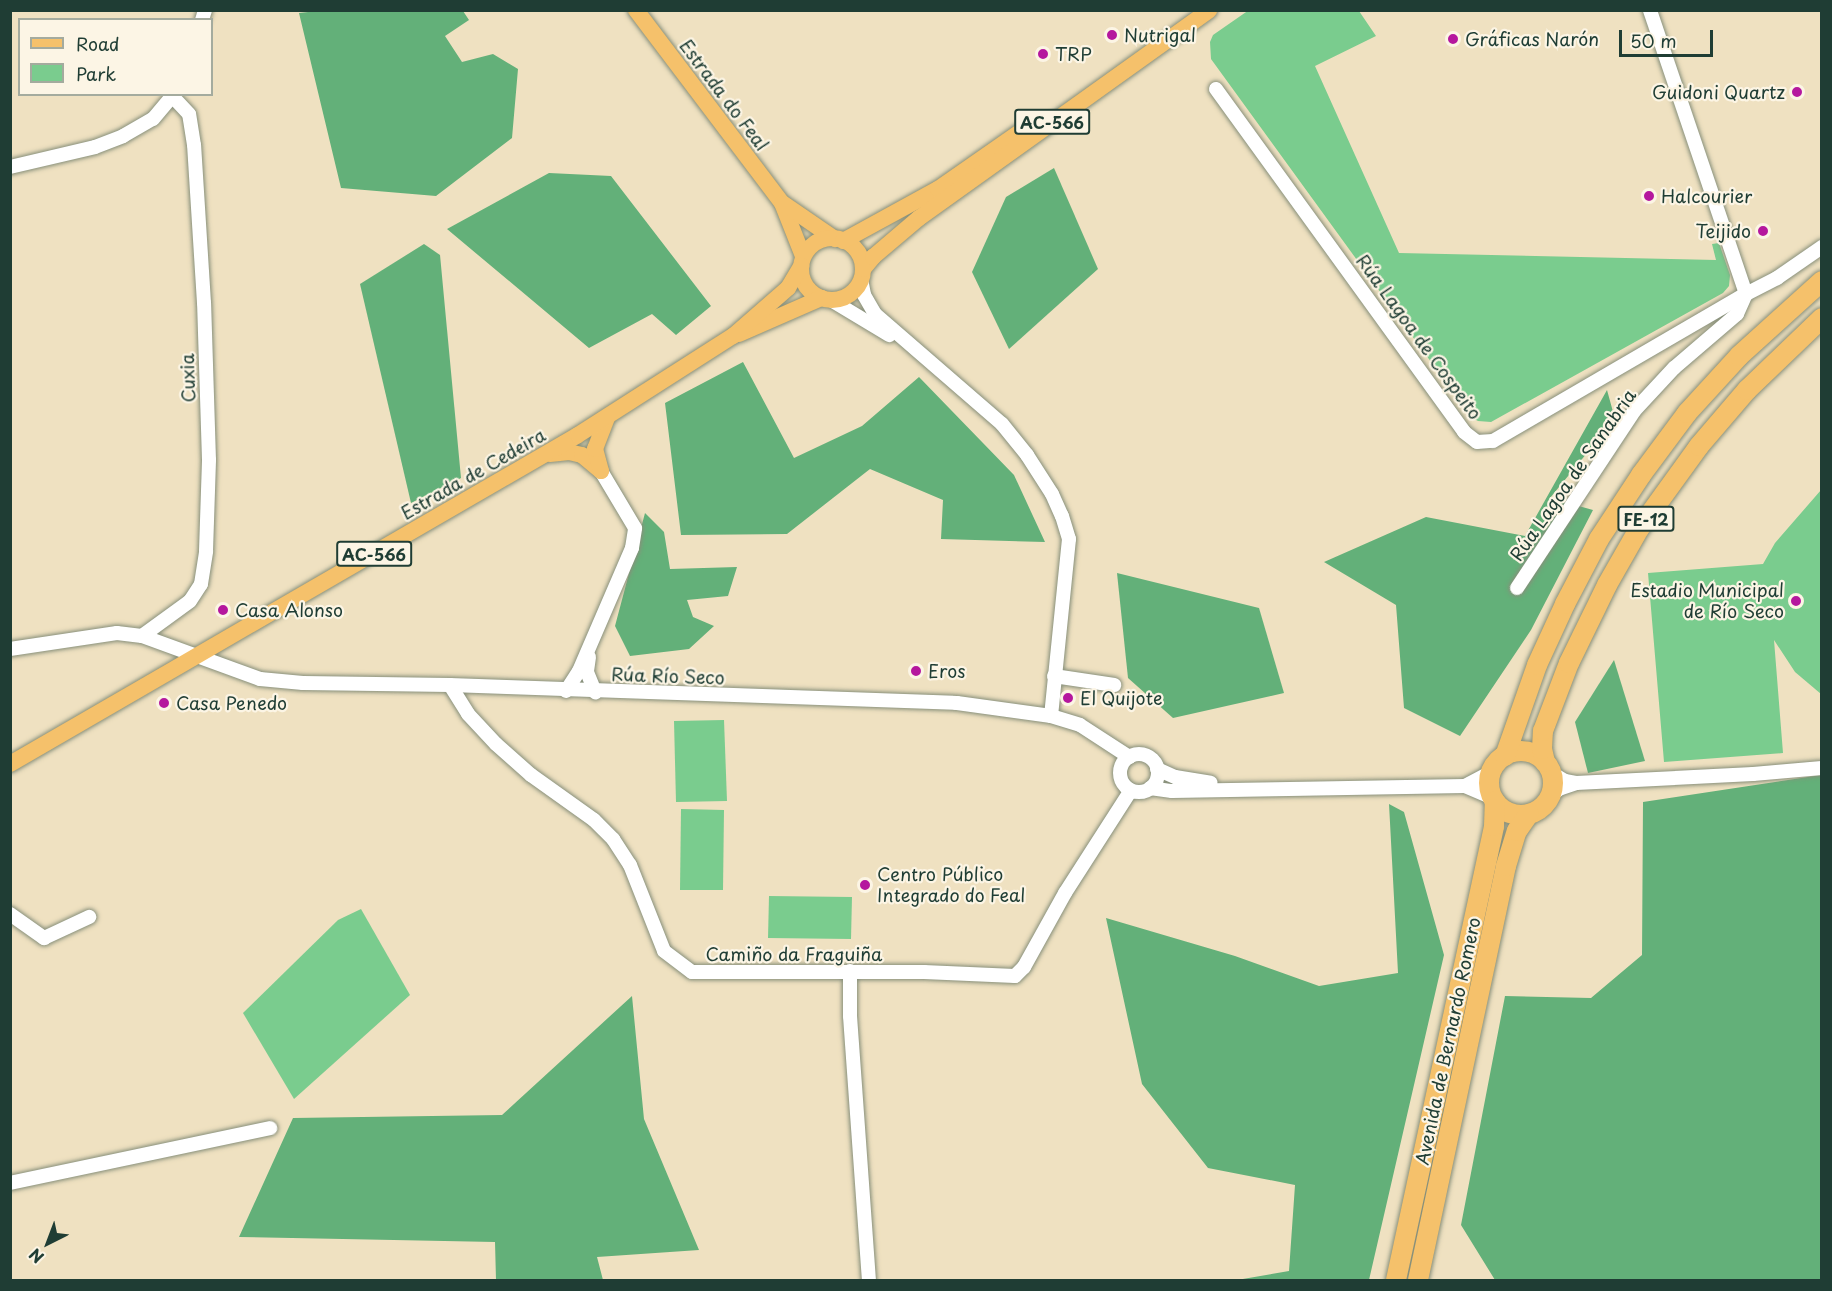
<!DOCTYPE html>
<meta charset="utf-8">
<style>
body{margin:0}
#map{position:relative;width:1832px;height:1291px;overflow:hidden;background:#efe1c1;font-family:"Playpen Sans",sans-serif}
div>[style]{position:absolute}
.green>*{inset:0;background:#7acc8e}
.forest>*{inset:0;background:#63b079}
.roads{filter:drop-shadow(0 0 2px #878f7a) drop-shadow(0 0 2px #878f7a)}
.minor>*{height:14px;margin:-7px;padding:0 7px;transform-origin:7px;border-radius:7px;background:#fff}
.minor>.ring{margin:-7px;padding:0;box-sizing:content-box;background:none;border:14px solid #fff;border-radius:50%}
.major>*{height:16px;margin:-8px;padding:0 8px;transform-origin:8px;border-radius:8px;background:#f5c16b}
.major>.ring{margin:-8px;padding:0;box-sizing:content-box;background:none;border:16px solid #f5c16b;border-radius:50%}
.highway>*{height:20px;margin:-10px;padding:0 10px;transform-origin:10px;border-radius:10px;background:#f5c16b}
.highway>.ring{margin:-10px;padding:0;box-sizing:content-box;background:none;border:20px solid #f5c16b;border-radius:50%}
.dots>*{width:16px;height:16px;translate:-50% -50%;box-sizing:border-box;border:3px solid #fcf5e5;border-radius:50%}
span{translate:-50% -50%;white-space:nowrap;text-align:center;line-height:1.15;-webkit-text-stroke:4.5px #fcf5e5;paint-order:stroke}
.shield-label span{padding:2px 4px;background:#fcf5e5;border:2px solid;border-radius:4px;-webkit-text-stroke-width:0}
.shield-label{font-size:16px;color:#1f3d34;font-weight:700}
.poi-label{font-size:18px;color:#1f3d34}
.left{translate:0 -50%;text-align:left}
.right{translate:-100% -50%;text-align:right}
.street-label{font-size:18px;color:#1f3d34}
.frame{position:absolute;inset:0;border:12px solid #1f3d34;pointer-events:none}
.legend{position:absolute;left:18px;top:18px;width:195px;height:78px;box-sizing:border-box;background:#fcf5e5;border:2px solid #a4ab9e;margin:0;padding:8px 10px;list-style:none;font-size:18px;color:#1f3d34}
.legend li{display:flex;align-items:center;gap:12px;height:30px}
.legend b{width:30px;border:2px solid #a4ab9e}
.north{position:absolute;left:18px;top:1213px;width:60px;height:60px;-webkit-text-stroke:4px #fcf5e5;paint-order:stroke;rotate:222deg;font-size:16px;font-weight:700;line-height:24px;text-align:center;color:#1f3d34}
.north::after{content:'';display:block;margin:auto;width:21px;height:27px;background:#1f3d34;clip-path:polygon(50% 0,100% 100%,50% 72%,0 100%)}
.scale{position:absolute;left:1619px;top:30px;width:94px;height:27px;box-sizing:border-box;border:3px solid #1f3d34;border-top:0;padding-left:8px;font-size:18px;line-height:21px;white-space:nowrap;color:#1f3d34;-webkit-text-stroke:4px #fcf5e5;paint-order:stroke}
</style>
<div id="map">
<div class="green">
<div style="clip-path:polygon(1249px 10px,1359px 11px,1376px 36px,1315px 66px,1399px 253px,1716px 260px,1712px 244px,1719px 243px,1730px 275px,1729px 286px,1723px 293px,1491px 422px,1478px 421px,1471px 417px,1211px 59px,1210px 42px,1213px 35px)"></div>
<div style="clip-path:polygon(1821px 490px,1821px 694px,1795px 672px,1774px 640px,1783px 753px,1664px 762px,1648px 573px,1763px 564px,1775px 543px)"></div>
<div style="clip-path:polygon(724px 720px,727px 801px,676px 802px,674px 721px)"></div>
<div style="clip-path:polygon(681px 809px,724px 810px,723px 890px,680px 890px)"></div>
<div style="clip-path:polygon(769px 896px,852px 897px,851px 939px,768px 938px)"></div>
<div style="clip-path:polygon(361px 909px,410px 995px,294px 1099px,243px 1013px,338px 920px)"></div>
</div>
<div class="forest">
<div style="clip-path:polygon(326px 10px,463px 11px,469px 20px,445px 36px,462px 62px,493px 54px,518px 69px,512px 138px,436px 196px,341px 188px,299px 13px)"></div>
<div style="clip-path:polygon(1054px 168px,1098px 269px,1009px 349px,972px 272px,1006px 197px)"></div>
<div style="clip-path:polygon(549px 173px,611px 176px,711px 306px,676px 335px,652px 314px,589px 348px,447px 229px)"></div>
<div style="clip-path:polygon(424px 244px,440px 255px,461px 478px,411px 503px,360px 284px)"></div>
<div style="clip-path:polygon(743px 362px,794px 458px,862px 426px,919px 377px,1014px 475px,1045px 542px,941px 539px,943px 500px,870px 469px,787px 534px,681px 535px,665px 403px)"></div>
<div style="clip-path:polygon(1607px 390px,1615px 419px,1550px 498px,1593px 510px,1531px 630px,1460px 736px,1404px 708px,1396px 605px,1324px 562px,1426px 517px,1525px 536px)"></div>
<div style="clip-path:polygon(645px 513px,664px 532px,670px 569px,737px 567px,728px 596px,687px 600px,693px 617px,714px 626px,689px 649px,630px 656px,615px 626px)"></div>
<div style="clip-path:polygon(1117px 573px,1259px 608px,1284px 693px,1173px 718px,1128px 678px)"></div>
<div style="clip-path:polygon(1614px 660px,1645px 761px,1588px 773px,1575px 722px)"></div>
<div style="clip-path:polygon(1821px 775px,1821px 1280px,1495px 1280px,1461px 1225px,1505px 996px,1591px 998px,1642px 955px,1643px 802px)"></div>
<div style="clip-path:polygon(1389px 804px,1404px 812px,1444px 955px,1369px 1280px,1237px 1280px,1289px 1271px,1295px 1185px,1208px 1168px,1142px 1084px,1106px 918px,1235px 956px,1319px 986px,1398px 973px)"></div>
<div style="clip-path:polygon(632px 996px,644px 1119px,699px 1250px,597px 1257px,603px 1280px,496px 1280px,495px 1242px,239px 1237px,293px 1118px,502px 1115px)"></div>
</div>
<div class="roads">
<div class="minor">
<div style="left:202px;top:20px;width:10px;rotate:-73deg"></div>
<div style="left:1216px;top:89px;width:423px;rotate:54.1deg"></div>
<div style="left:1464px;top:432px;width:16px;rotate:38deg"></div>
<div style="left:1477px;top:442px;width:16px;rotate:-4deg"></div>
<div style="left:1493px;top:441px;width:293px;rotate:-30.2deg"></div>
<div style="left:1746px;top:294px;width:300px;rotate:-108.7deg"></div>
<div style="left:10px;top:167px;width:87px;rotate:-13.2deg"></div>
<div style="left:95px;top:147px;width:30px;rotate:-21deg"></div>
<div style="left:123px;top:136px;width:34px;rotate:-30deg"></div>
<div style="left:153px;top:119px;width:33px;rotate:-50deg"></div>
<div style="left:861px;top:279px;width:16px;rotate:79deg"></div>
<div style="left:864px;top:295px;width:22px;rotate:60deg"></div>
<div style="left:875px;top:314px;width:168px;rotate:40.9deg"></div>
<div style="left:1002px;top:424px;width:40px;rotate:51deg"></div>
<div style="left:1027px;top:455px;width:46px;rotate:57.3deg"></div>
<div style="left:1052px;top:494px;width:24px;rotate:66deg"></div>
<div style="left:1062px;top:516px;width:24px;rotate:73deg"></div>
<div style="left:1069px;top:539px;width:178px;rotate:95.8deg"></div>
<div style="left:831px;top:300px;width:68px;rotate:31.1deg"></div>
<div style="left:1517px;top:588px;width:212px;rotate:-56.5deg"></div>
<div style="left:1634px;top:411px;width:59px;rotate:-47.1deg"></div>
<div style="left:1674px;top:368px;width:83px;rotate:-40.6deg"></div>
<div style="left:1737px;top:314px;width:22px;rotate:-66deg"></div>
<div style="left:1746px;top:294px;width:35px;rotate:-27deg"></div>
<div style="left:1777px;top:278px;width:55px;rotate:-34.6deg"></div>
<div style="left:142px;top:636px;width:59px;rotate:-36.1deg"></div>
<div style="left:190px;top:601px;width:20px;rotate:-57deg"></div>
<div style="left:201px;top:584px;width:33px;rotate:-81deg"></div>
<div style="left:206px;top:551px;width:91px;rotate:-88.1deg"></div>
<div style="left:209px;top:460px;width:157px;rotate:-91.8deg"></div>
<div style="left:204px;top:303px;width:158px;rotate:-93.6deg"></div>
<div style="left:194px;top:145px;width:31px;rotate:-99deg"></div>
<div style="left:189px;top:114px;width:23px;rotate:-133deg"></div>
<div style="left:10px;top:649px;width:108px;rotate:-8.5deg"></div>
<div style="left:117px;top:633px;width:25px;rotate:7deg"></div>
<div style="left:142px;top:636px;width:126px;rotate:20deg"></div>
<div style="left:260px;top:679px;width:43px;rotate:5.3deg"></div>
<div style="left:303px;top:683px;width:147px;rotate:0.8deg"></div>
<div style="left:450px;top:685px;width:507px;rotate:2.03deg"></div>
<div style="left:957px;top:703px;width:95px;rotate:7.9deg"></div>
<div style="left:1051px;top:716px;width:30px;rotate:17deg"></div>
<div style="left:1080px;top:725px;width:59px;rotate:33.1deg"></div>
<div style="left:589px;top:657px;width:15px;rotate:98deg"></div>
<div style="left:587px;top:672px;width:22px;rotate:68deg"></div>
<div style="left:1054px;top:676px;width:61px;rotate:8.5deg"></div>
<div style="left:450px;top:685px;width:34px;rotate:58deg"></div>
<div style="left:468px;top:714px;width:41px;rotate:47deg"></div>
<div style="left:496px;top:744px;width:47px;rotate:41.5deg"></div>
<div style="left:531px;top:775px;width:77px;rotate:35.5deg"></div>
<div style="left:594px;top:820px;width:27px;rotate:45deg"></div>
<div style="left:613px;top:839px;width:31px;rotate:57deg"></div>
<div style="left:630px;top:865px;width:92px;rotate:68.4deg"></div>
<div style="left:664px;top:951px;width:35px;rotate:37deg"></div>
<div style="left:692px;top:972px;width:232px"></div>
<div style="left:924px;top:972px;width:91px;rotate:2.5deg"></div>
<div style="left:1015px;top:976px;width:13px;rotate:-45deg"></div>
<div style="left:1024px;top:967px;width:85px;rotate:-61deg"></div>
<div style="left:1065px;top:893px;width:122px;rotate:-57.3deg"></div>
<div style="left:566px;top:691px;width:24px;rotate:-57deg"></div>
<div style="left:579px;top:671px;width:134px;rotate:-66.7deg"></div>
<div style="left:632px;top:548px;width:20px;rotate:-81deg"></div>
<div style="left:635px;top:528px;width:66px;rotate:-120.8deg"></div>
<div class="ring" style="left:1120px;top:754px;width:24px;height:24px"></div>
<div style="left:1157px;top:769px;width:20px;rotate:24deg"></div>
<div style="left:1175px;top:777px;width:36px;rotate:9deg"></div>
<div style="left:1550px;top:772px;width:17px;rotate:31deg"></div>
<div style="left:1565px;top:781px;width:11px;rotate:10deg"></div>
<div style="left:1576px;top:783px;width:177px;rotate:-2.9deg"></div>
<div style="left:1753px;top:774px;width:69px;rotate:-5deg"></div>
<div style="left:1465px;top:786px;width:30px;rotate:-28deg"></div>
<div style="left:1150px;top:788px;width:22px;rotate:8deg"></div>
<div style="left:1172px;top:791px;width:293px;rotate:-1deg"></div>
<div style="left:1465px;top:786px;width:30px;rotate:23deg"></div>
<div style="left:1549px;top:797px;width:13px;rotate:-39deg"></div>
<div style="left:1559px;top:789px;width:18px;rotate:-19deg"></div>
<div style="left:10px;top:914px;width:42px;rotate:35.2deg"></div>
<div style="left:44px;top:938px;width:50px;rotate:-25deg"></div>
<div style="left:850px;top:971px;width:45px;rotate:90deg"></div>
<div style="left:850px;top:1016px;width:265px;rotate:85.9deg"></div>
<div style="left:10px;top:1183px;width:266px;rotate:-11.9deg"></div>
</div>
<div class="major">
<div style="left:636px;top:10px;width:242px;rotate:52.9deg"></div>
<div style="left:782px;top:203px;width:57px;rotate:68.4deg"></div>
<div style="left:784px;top:204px;width:62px;rotate:34.5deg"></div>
<div class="ring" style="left:801px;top:238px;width:46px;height:46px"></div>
<div style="left:843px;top:241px;width:108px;rotate:-28.7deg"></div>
<div style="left:938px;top:189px;width:101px;rotate:-34.9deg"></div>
<div style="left:863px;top:269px;width:16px;rotate:-50deg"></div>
<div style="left:873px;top:257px;width:60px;rotate:-40.3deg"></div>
<div style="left:919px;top:218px;width:357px;rotate:-35.6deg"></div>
<div style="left:739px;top:334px;width:90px;rotate:-23.7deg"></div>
<div style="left:550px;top:454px;width:19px;rotate:-6deg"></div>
<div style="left:569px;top:452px;width:13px;rotate:13deg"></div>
<div style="left:582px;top:455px;width:25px;rotate:40deg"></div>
<div style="left:601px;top:471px;width:23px;rotate:-105deg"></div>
<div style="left:595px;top:449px;width:34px;rotate:-69deg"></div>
<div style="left:10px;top:764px;width:656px;rotate:-30.08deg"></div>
<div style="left:578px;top:435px;width:184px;rotate:-32.6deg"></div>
<div style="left:733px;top:336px;width:73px;rotate:-41.1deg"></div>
<div style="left:788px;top:288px;width:26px;rotate:-59deg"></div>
</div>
<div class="highway">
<div class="ring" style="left:1489px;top:751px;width:44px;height:44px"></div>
<div style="left:1505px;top:756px;width:96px;rotate:-70.6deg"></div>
<div style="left:1537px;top:665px;width:67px;rotate:-65.3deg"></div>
<div style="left:1565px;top:604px;width:73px;rotate:-62.4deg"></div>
<div style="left:1599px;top:539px;width:77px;rotate:-56.7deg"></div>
<div style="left:1641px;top:475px;width:77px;rotate:-53.4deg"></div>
<div style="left:1687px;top:413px;width:77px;rotate:-47.6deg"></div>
<div style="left:1739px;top:356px;width:112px;rotate:-42.1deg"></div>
<div style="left:1545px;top:762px;width:13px;rotate:-103deg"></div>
<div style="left:1542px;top:749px;width:18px;rotate:-87deg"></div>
<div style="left:1543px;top:731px;width:73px;rotate:-69.1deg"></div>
<div style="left:1569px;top:663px;width:87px;rotate:-64deg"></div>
<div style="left:1607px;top:585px;width:64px;rotate:-60.3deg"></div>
<div style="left:1639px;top:529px;width:102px;rotate:-54.1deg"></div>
<div style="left:1699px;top:446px;width:74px;rotate:-49.4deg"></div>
<div style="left:1747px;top:390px;width:104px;rotate:-43.8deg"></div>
<div style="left:1396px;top:1280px;width:464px;rotate:-77.8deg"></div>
<div style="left:1494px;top:826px;width:25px;rotate:-88deg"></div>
<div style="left:1418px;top:1280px;width:423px;rotate:-78deg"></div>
<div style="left:1506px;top:866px;width:37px;rotate:-73deg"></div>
<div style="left:1517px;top:831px;width:21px;rotate:-55deg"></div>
</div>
</div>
<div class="dots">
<div style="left:1112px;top:35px;background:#b5179e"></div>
<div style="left:1453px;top:39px;background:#b5179e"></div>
<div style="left:1043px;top:54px;background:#b5179e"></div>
<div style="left:1797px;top:92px;background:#b5179e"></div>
<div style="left:1649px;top:196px;background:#b5179e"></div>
<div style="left:1763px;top:231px;background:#b5179e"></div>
<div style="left:1796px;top:601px;background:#b5179e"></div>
<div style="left:223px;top:610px;background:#b5179e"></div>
<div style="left:916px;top:671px;background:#b5179e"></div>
<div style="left:1068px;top:698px;background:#b5179e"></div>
<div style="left:164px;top:703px;background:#b5179e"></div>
<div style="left:865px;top:885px;background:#b5179e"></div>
</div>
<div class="shield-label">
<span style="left:1052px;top:122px">AC-566</span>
<span style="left:1646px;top:519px">FE-12</span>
<span style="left:374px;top:554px">AC-566</span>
</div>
<div class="poi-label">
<span class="left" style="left:1124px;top:35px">Nutrigal</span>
<span class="left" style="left:1465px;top:39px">Gráficas Narón</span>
<span class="left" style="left:1055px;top:54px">TRP</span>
<span class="right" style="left:1785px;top:92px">Guidoni Quartz</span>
<span class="left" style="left:1661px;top:196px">Halcourier</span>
<span class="right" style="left:1751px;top:231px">Teijido</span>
<span class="right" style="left:1784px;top:601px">Estadio Municipal<br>de Río Seco</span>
<span class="left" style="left:235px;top:610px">Casa Alonso</span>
<span class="left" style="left:928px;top:671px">Eros</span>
<span class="left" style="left:1080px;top:698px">El Quijote</span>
<span class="left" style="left:176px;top:703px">Casa Penedo</span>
<span class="left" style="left:877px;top:885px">Centro Público<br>Integrado do Feal</span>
</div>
<div class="street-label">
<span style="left:724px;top:95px;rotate:53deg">Estrada do Feal</span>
<span style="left:1419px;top:337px;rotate:54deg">Rúa Lagoa de Cospeito</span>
<span style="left:188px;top:378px;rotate:-92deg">Cuxia</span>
<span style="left:473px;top:474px;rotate:-30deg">Estrada de Cedeira</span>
<span style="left:1573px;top:475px;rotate:-55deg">Rúa Lagoa de Sanabria</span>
<span style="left:668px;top:676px;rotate:2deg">Rúa Río Seco</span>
<span style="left:794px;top:954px">Camiño da Fraguiña</span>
<span style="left:1448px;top:1041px;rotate:-78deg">Avenida de Bernardo Romero</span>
</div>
<div class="frame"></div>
<ul class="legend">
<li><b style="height:8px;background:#f5c16b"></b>Road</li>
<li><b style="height:16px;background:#7acc8e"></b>Park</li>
</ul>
<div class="north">N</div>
<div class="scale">50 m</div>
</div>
